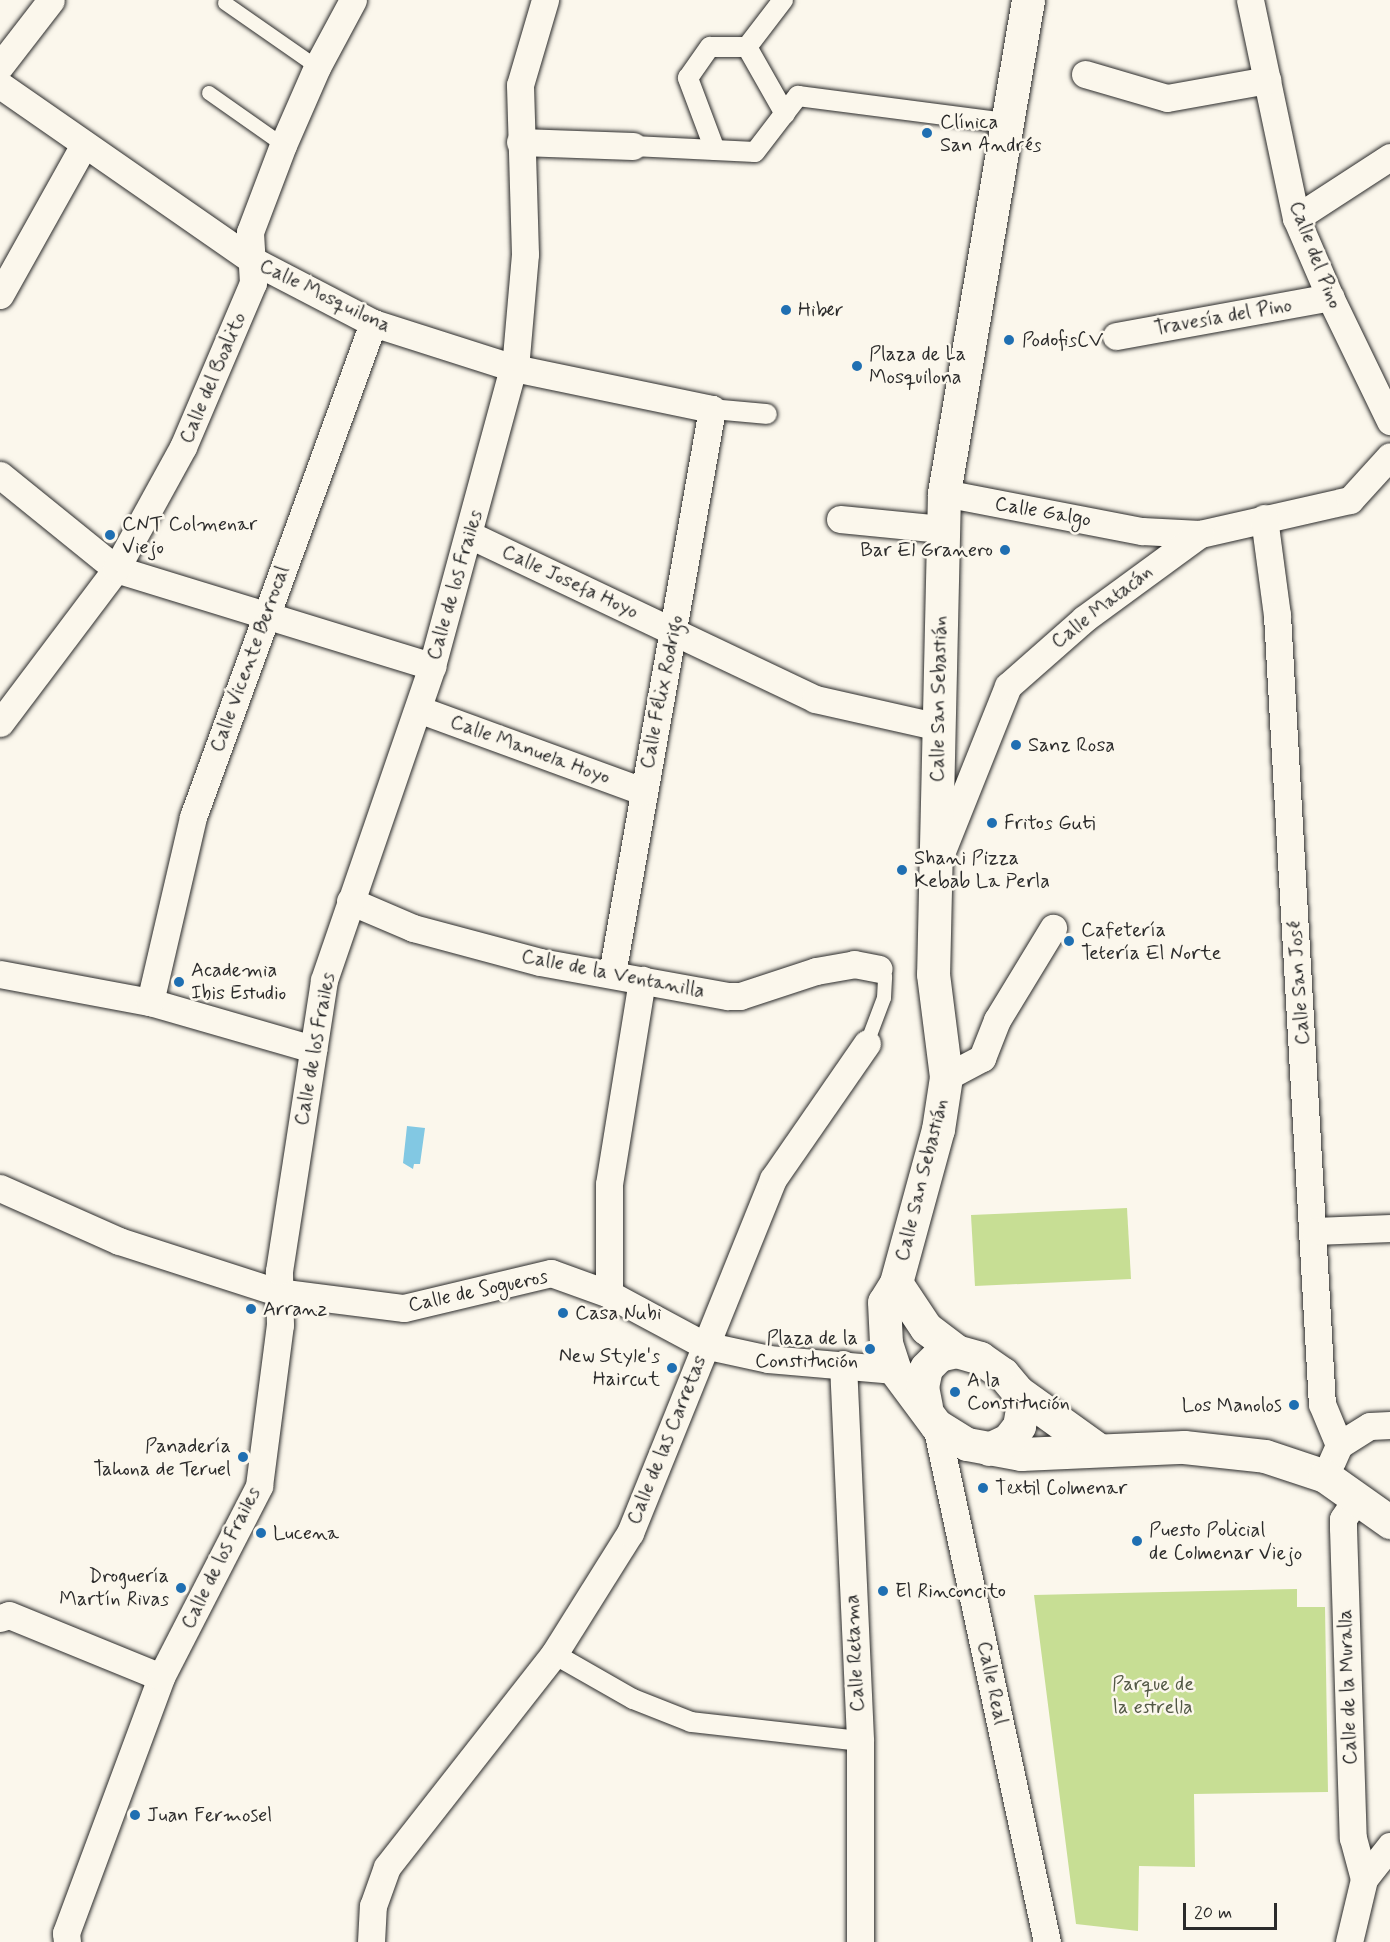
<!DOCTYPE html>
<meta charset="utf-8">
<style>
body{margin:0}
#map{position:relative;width:1390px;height:1942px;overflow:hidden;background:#fbf7ec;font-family:Mynerve,sans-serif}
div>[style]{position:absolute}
.green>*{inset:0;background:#c7de94}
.water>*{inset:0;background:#82c8e3}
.roads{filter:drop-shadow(0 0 2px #2b2b2b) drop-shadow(0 0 2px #2b2b2b)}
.service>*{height:14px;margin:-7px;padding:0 7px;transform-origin:7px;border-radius:7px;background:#fbf7ec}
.pedestrian>*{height:20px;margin:-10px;padding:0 10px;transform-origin:10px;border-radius:10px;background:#fbf7ec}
.minor>*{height:27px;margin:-13.5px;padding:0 13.5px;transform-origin:13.5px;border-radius:13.5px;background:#fbf7ec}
.tertiary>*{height:33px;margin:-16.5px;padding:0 16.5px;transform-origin:16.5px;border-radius:16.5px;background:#fbf7ec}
.dots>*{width:16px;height:16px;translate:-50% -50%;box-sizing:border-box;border:3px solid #fbf7ec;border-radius:50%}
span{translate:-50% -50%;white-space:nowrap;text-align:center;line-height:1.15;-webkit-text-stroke:5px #fbf7ec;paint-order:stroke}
.poi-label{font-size:20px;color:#2b2b2b}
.left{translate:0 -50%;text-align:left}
.right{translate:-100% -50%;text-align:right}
.street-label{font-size:20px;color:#2b2b2b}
.park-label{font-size:20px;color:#525845}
.scale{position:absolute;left:1183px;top:1903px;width:94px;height:27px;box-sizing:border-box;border:3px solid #2b2b2b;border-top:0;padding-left:8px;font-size:18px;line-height:21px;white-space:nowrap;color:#2b2b2b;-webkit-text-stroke:4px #fbf7ec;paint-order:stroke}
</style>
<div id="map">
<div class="green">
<div style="clip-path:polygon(1127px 1208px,1131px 1279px,975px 1286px,971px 1215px)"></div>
<div style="clip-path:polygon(1297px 1589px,1297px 1607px,1325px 1607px,1328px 1792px,1194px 1794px,1195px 1867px,1139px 1866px,1138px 1931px,1076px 1924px,1034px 1595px)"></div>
</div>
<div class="water">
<div style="clip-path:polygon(407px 1126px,425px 1128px,420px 1164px,414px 1164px,413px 1169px,403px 1163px)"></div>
</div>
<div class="roads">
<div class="service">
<div style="left:225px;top:3px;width:112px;rotate:34.8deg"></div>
<div style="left:209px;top:93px;width:90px;rotate:35.1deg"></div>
<div style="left:867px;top:1043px;width:48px;rotate:-69.3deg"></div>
<div style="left:884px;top:998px;width:21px;rotate:-87deg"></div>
<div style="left:885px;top:977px;width:10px;rotate:-127deg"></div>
</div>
<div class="pedestrian">
<div style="left:783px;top:0;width:59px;rotate:127.5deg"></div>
<div style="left:747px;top:47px;width:77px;rotate:60.4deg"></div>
<div style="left:633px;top:146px;width:122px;rotate:2.8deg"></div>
<div style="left:755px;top:152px;width:71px;rotate:-52.5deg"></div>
<div style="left:798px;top:96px;width:211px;rotate:7.4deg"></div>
<div style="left:715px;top:150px;width:77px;rotate:-110.6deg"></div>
<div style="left:688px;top:78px;width:38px;rotate:-55deg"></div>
<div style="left:710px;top:47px;width:37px"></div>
<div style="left:712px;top:409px;width:55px;rotate:5.2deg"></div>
<div style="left:554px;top:1654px;width:91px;rotate:29.7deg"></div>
<div style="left:633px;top:1699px;width:62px;rotate:21.6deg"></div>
<div style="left:691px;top:1722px;width:170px;rotate:6.4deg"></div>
</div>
<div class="minor">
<div style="left:1250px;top:0;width:223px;rotate:78.1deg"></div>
<div style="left:1296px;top:218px;width:86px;rotate:66.7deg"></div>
<div style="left:1330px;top:297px;width:138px;rotate:64.2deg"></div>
<div style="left:0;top:66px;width:83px;rotate:-52.3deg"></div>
<div style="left:1085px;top:74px;width:85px;rotate:16.3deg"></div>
<div style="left:1167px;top:98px;width:102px;rotate:-10.2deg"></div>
<div style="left:0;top:85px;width:307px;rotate:34.8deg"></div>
<div style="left:252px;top:260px;width:136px;rotate:27.5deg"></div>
<div style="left:373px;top:323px;width:148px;rotate:17.7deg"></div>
<div style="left:514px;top:368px;width:202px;rotate:11.7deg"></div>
<div style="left:712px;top:409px;width:574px;rotate:100.04deg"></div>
<div style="left:520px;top:142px;width:113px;rotate:2deg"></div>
<div style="left:1296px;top:218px;width:112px;rotate:-33deg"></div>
<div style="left:0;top:295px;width:172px;rotate:-60.8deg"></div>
<div style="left:1116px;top:336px;width:218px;rotate:-10.3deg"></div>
<div style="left:0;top:475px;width:149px;rotate:39deg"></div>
<div style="left:116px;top:569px;width:331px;rotate:17.1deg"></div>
<div style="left:944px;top:493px;width:202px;rotate:10.9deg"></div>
<div style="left:1142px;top:531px;width:58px;rotate:3deg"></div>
<div style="left:1200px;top:534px;width:154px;rotate:-12.8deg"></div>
<div style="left:1350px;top:500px;width:59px;rotate:-47.7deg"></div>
<div style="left:1264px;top:518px;width:98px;rotate:82.4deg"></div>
<div style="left:1277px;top:615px;width:790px;rotate:86.74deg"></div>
<div style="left:1322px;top:1404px;width:44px;rotate:67.5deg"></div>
<div style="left:840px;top:519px;width:102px;rotate:5.6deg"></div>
<div style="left:470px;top:535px;width:382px;rotate:25.4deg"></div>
<div style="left:815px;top:699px;width:127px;rotate:12.7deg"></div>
<div style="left:418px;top:709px;width:239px;rotate:20.1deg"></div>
<div style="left:0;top:723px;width:193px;rotate:-53deg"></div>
<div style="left:116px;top:569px;width:139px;rotate:-61.2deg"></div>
<div style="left:183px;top:447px;width:178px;rotate:-66.9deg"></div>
<div style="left:253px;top:283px;width:51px;rotate:-93.4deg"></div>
<div style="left:250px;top:232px;width:93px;rotate:-69.2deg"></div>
<div style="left:283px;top:145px;width:85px;rotate:-66.4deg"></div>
<div style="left:317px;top:67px;width:76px;rotate:-61.8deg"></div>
<div style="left:940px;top:856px;width:183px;rotate:-68.2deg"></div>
<div style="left:1008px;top:686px;width:101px;rotate:-41.4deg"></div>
<div style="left:1084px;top:619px;width:144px;rotate:-36.2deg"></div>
<div style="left:350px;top:901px;width:69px;rotate:23.2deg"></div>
<div style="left:413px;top:928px;width:131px;rotate:15deg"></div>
<div style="left:540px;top:962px;width:191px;rotate:10.3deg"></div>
<div style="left:728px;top:996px;width:12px"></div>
<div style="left:740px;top:996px;width:80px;rotate:-18.2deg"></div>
<div style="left:816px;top:971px;width:39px;rotate:-10deg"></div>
<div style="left:854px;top:964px;width:25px;rotate:11deg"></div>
<div style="left:0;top:974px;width:153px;rotate:10.6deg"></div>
<div style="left:150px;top:1002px;width:170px;rotate:16.1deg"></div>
<div style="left:150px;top:1002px;width:190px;rotate:-76.9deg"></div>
<div style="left:193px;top:817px;width:526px;rotate:-69.98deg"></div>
<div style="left:946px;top:1077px;width:41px;rotate:-27.8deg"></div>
<div style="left:982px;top:1058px;width:41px;rotate:-68.5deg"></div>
<div style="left:997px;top:1020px;width:108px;rotate:-58.7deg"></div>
<div style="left:0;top:1188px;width:130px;rotate:24deg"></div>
<div style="left:119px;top:1241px;width:166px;rotate:17.9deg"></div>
<div style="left:277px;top:1292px;width:128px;rotate:7.2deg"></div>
<div style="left:404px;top:1308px;width:151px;rotate:-13.4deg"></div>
<div style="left:551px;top:1273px;width:62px;rotate:19.9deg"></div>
<div style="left:609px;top:1294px;width:108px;rotate:28.2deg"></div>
<div style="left:704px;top:1345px;width:66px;rotate:12.3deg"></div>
<div style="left:768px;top:1359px;width:127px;rotate:5deg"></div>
<div style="left:1315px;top:1231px;width:75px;rotate:-2.3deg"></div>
<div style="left:609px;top:1294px;width:110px;rotate:-90deg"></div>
<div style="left:609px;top:1184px;width:207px;rotate:-80.8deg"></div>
<div style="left:843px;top:1364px;width:377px;rotate:87.4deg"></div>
<div style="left:860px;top:1741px;width:201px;rotate:90deg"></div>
<div style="left:936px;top:1425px;width:529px;rotate:77.88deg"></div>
<div style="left:1332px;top:1461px;width:17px;rotate:-66deg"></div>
<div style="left:1339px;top:1445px;width:36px;rotate:-32deg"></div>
<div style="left:1370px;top:1426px;width:20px;rotate:-3deg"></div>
<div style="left:1357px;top:1498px;width:25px;rotate:124deg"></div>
<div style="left:1343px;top:1519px;width:9px;rotate:90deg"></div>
<div style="left:1343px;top:1528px;width:310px;rotate:88.2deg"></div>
<div style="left:1353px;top:1838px;width:42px;rotate:75deg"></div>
<div style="left:0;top:1618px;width:9px;rotate:-18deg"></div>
<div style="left:9px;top:1615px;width:164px;rotate:22.2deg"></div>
<div style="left:67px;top:1942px;width:9px;rotate:-96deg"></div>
<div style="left:66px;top:1933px;width:273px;rotate:-69.6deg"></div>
<div style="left:161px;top:1677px;width:215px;rotate:-62.8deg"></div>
<div style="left:259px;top:1486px;width:162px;rotate:-82.6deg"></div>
<div style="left:280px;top:1325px;width:54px;rotate:-91.1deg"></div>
<div style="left:279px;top:1271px;width:294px;rotate:-81.2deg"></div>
<div style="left:324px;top:980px;width:332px;rotate:-71deg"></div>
<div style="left:432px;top:666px;width:320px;rotate:-74.8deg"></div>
<div style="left:516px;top:357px;width:103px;rotate:-85deg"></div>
<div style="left:525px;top:254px;width:169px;rotate:-91.7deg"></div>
<div style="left:520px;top:85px;width:89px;rotate:-73.6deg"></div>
<div style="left:371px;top:1942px;width:36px;rotate:-87deg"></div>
<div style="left:373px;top:1906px;width:41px;rotate:-70.3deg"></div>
<div style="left:387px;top:1867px;width:271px;rotate:-51.9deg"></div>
<div style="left:554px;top:1654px;width:143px;rotate:-57.9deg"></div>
<div style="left:630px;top:1533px;width:382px;rotate:-68deg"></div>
<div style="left:773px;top:1179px;width:165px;rotate:-55.3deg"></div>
<div style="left:1349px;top:1942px;width:65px;rotate:-76.6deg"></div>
<div style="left:1364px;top:1879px;width:42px;rotate:-51.8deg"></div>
</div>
<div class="tertiary">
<div style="left:1028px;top:0;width:500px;rotate:99.67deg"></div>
<div style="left:944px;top:493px;width:481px;rotate:91.3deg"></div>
<div style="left:933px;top:974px;width:104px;rotate:82.8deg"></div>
<div style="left:946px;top:1077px;width:53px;rotate:98.7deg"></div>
<div style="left:938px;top:1129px;width:160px;rotate:105.3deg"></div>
<div style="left:896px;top:1283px;width:22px;rotate:122deg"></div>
<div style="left:884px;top:1302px;width:41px;rotate:87.2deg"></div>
<div style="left:886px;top:1343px;width:28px;rotate:72deg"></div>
<div style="left:895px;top:1370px;width:69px;rotate:53.3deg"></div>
<div style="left:936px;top:1425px;width:36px;rotate:32deg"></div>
<div style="left:967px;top:1444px;width:55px;rotate:10.5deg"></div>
<div style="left:1021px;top:1454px;width:163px;rotate:-2.5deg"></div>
<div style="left:1184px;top:1447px;width:81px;rotate:6.3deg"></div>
<div style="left:1265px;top:1456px;width:63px;rotate:18.4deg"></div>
<div style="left:1325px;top:1476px;width:80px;rotate:35.3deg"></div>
<div style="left:896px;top:1283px;width:54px;rotate:56.3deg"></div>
<div style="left:926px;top:1328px;width:38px;rotate:37deg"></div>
<div style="left:956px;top:1351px;width:25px;rotate:16deg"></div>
<div style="left:980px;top:1358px;width:28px;rotate:35deg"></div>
<div style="left:1003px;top:1374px;width:23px;rotate:50deg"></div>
<div style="left:1018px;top:1392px;width:17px;rotate:77deg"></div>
<div style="left:1022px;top:1409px;width:17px;rotate:100deg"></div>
<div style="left:1019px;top:1426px;width:18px;rotate:128deg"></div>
<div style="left:1008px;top:1440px;width:21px;rotate:155deg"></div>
<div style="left:1018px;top:1392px;width:96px;rotate:35.7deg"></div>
<div style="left:926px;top:1407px;width:20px;rotate:-101deg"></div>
<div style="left:922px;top:1387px;width:19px;rotate:-78deg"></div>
<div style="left:926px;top:1368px;width:18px;rotate:-45deg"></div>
<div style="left:939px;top:1355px;width:17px;rotate:-13deg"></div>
</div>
</div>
<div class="dots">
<div style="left:927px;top:133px;background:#1f6fb2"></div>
<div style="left:786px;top:310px;background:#1f6fb2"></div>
<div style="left:1009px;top:340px;background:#1f6fb2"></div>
<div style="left:857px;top:366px;background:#1f6fb2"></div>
<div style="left:110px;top:535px;background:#1f6fb2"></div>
<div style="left:1005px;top:550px;background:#1f6fb2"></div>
<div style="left:1016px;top:745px;background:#1f6fb2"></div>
<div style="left:992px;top:823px;background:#1f6fb2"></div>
<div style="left:902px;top:870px;background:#1f6fb2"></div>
<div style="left:1069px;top:941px;background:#1f6fb2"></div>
<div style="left:179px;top:982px;background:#1f6fb2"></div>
<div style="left:251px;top:1309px;background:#1f6fb2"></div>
<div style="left:563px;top:1313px;background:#1f6fb2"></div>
<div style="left:870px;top:1349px;background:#1f6fb2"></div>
<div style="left:672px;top:1368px;background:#1f6fb2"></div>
<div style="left:955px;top:1392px;background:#1f6fb2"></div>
<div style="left:1294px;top:1405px;background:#1f6fb2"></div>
<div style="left:243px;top:1457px;background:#1f6fb2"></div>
<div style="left:983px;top:1488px;background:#1f6fb2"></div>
<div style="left:261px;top:1533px;background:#1f6fb2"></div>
<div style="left:1137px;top:1541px;background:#1f6fb2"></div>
<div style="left:181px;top:1588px;background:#1f6fb2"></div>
<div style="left:883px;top:1591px;background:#1f6fb2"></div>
<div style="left:135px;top:1815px;background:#1f6fb2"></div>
</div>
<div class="poi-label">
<span class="left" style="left:940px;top:134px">Clínica<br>San Andrés</span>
<span class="left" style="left:798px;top:310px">Hiber</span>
<span class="left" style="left:1022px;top:340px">PodofisCV</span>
<span class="left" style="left:869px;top:366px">Plaza de La<br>Mosquilona</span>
<span class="left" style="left:122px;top:536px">CNT Colmenar<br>Viejo</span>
<span class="right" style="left:993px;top:550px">Bar El Granero</span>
<span class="left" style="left:1028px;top:745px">Sanz Rosa</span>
<span class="left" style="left:1004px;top:823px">Fritos Guti</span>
<span class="left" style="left:914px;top:870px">Shani Pizza<br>Kebab La Perla</span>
<span class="left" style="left:1081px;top:942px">Cafetería<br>Tetería El Norte</span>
<span class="left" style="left:191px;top:982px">Academia<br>Ibis Estudio</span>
<span class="left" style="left:263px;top:1309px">Arranz</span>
<span class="left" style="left:575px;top:1313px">Casa Nubi</span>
<span class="right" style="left:858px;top:1350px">Plaza de la<br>Constitución</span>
<span class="right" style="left:660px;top:1368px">New Style's<br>Haircut</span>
<span class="left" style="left:967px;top:1392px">A la<br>Constitución</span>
<span class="right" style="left:1282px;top:1405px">Los Manolos</span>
<span class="right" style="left:231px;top:1458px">Panadería<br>Tahona de Teruel</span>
<span class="left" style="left:995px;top:1488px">Textil Colmenar</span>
<span class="left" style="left:1149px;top:1542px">Puesto Policial<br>de Colmenar Viejo</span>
<span class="left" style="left:273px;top:1533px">Lucena</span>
<span class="right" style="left:169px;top:1588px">Droguería<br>Martín Rivas</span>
<span class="left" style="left:895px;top:1591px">El Rinconcito</span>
<span class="left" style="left:147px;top:1815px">Juan Fermosel</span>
</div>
<div class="street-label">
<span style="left:1315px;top:255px;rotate:69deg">Calle del Pino</span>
<span style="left:325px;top:296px;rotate:26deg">Calle Mosquilona</span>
<span style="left:1223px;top:317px;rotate:-10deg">Travesía del Pino</span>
<span style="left:213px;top:378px;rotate:-67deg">Calle del Boalito</span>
<span style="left:1043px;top:512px;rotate:10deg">Calle Galgo</span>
<span style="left:570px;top:582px;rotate:25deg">Calle Josefa Hoyo</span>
<span style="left:455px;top:585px;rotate:-74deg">Calle de los Frailes</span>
<span style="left:1102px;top:607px;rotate:-38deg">Calle Matacán</span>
<span style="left:250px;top:659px;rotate:-70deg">Calle Vicente Berrocal</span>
<span style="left:662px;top:692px;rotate:-79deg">Calle Félix Rodrigo</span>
<span style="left:939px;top:699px;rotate:-89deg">Calle San Sebastián</span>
<span style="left:530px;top:750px;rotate:20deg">Calle Manuela Hoyo</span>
<span style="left:613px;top:974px;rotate:11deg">Calle de la Ventanilla</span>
<span style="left:1299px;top:983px;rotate:-94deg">Calle San José</span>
<span style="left:315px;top:1049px;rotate:-80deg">Calle de los Frailes</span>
<span style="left:922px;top:1180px;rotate:-76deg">Calle San Sebastián</span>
<span style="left:478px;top:1291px;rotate:-12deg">Calle de Sogueros</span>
<span style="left:667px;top:1440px;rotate:-68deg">Calle de las Carretas</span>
<span style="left:221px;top:1558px;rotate:-64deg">Calle de los Frailes</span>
<span style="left:855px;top:1653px;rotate:-93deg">Calle Retama</span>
<span style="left:992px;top:1683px;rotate:78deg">Calle Real</span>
<span style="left:1348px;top:1687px;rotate:-92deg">Calle de la Muralla</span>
</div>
<div class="park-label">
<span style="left:1153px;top:1696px">Parque de<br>la estrella</span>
</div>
<div class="scale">20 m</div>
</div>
